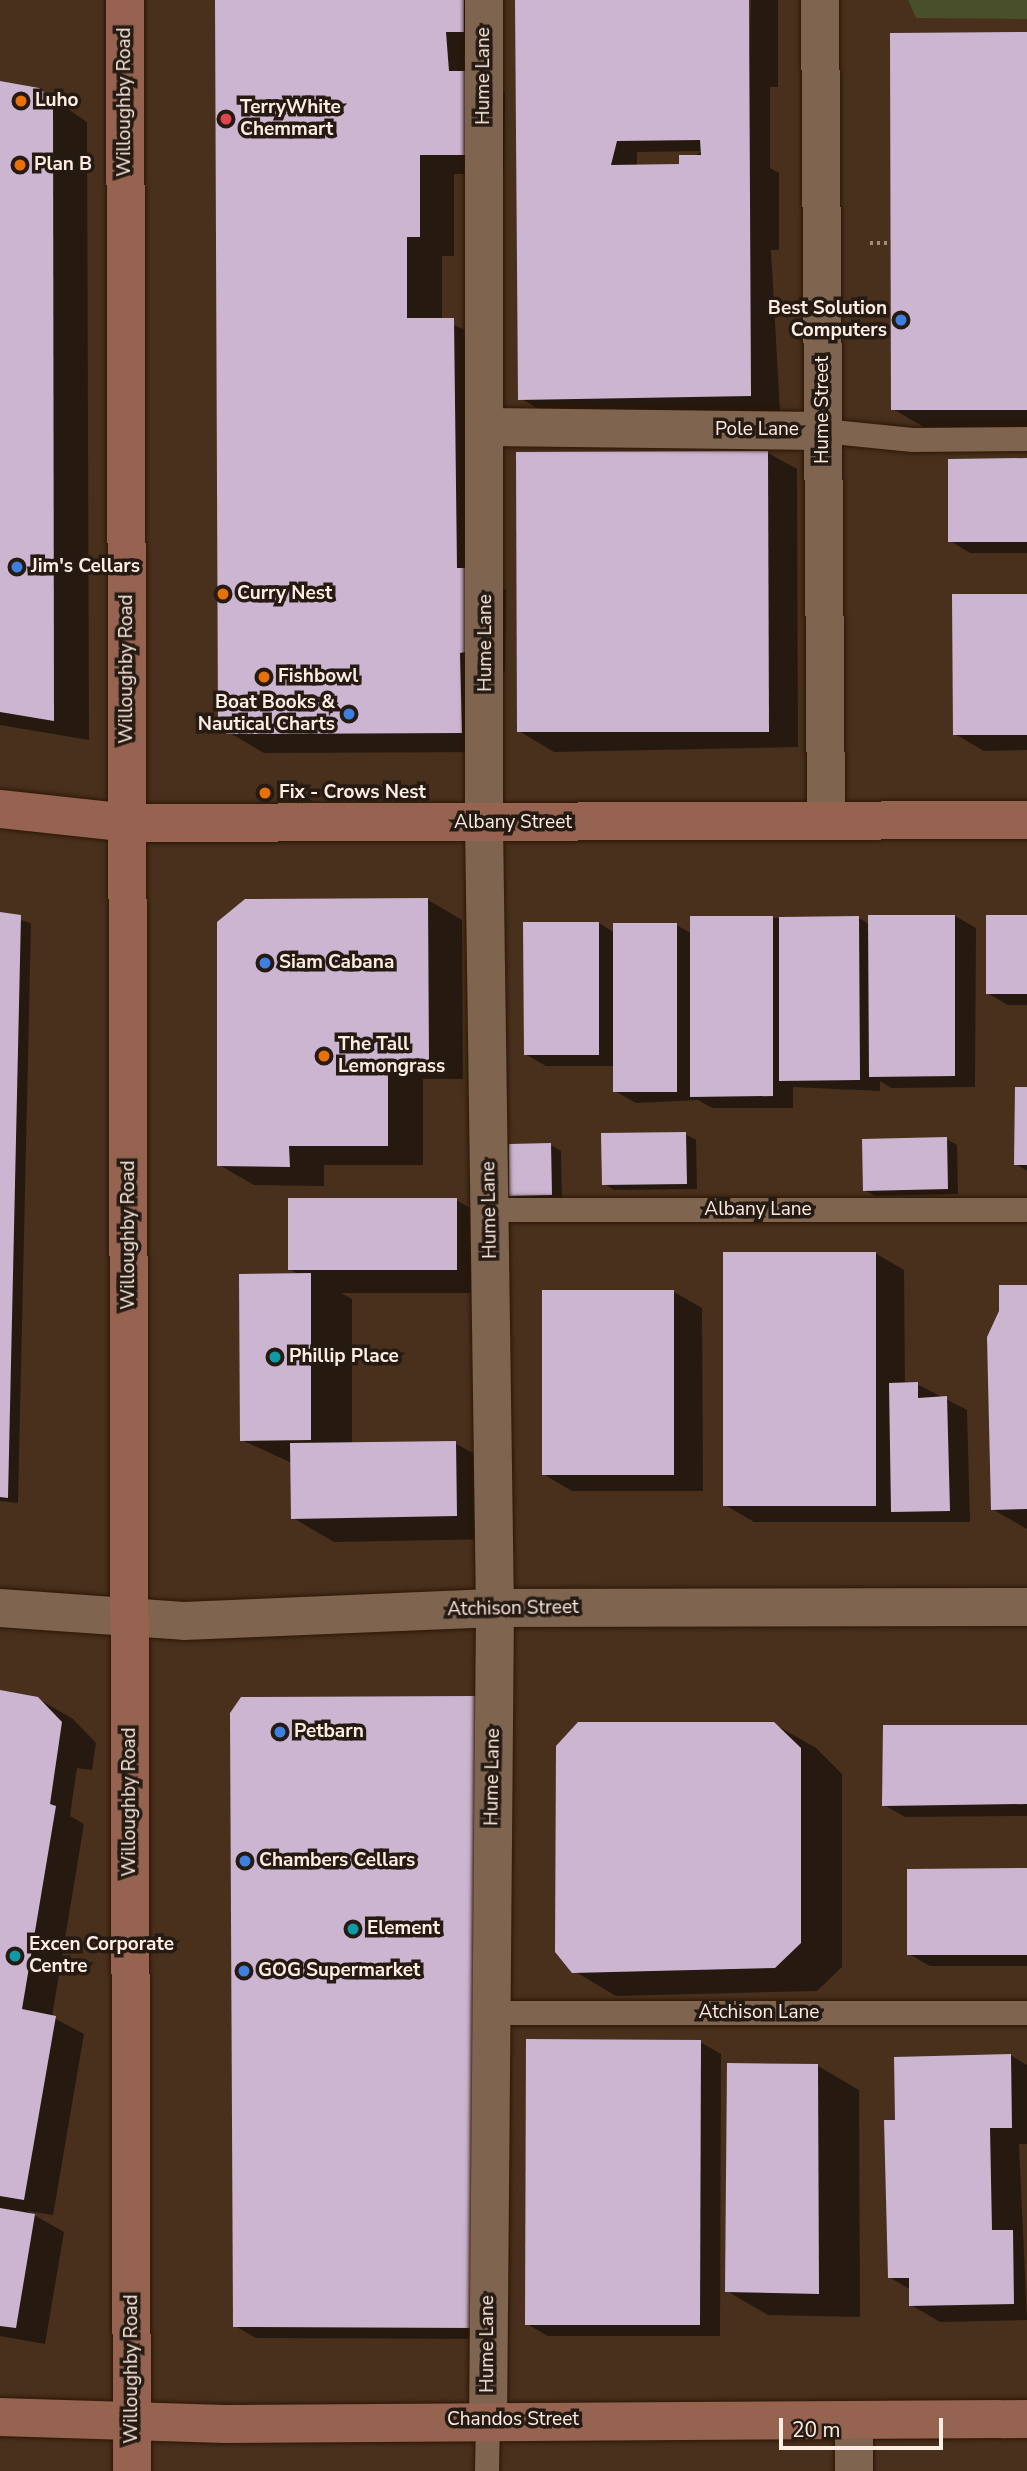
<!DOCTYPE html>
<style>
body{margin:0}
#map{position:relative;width:1027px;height:2471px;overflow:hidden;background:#48301d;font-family:"Nunito Sans",sans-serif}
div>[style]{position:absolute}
.green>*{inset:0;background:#484f29}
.shadow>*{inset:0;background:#0007}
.building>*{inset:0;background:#ccb5d1}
.path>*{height:4.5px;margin-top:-2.25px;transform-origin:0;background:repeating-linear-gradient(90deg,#a08c7d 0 3.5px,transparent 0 7px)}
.roads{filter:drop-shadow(0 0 2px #2d1705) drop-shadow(0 0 2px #2d1705)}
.lane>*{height:24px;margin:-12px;padding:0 12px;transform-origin:12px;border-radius:12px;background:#7f6450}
.street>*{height:38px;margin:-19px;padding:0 19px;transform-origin:19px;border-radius:19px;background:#7f6450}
.secondary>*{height:38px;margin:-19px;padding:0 19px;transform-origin:19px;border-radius:19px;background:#956350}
.dots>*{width:19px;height:19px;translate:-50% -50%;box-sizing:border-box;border:4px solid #261b13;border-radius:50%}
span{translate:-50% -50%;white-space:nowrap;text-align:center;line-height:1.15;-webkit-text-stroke:7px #261b13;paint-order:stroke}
.street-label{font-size:19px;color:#fdede2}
.poi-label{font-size:19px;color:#fdede2;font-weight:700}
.left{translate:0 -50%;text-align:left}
.right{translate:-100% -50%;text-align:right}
.scale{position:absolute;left:779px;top:2418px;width:164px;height:32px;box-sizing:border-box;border:4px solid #fdede2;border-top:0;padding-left:9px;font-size:21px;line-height:24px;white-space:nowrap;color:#fdede2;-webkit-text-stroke:5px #261b13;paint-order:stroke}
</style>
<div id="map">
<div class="green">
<div style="clip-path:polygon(908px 0,1027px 0,1027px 19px,916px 18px)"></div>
</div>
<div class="shadow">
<div style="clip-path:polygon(216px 0,484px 0,470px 73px,505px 93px,504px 174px,454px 174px,454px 256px,442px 256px,442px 320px,488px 340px,492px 582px,506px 590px,505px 671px,495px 673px,496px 752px,264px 753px,228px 732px)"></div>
<div style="clip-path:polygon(evenodd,517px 0,747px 0,748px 80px,751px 0,778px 0,778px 87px,770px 87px,770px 168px,779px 173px,779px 250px,771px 250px,780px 412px,549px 415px,520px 398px,517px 0,702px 151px,681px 166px,637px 167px,637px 152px,702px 151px)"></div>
<div style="clip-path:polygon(1027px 34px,1027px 433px,934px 433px,893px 409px)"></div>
<div style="clip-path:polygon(0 82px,39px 89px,87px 122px,89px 740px,0 725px)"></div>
<div style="clip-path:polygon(768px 453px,797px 469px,798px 747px,554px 752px,519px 731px)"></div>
<div style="clip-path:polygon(1027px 460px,1027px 553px,970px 553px,950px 541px)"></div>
<div style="clip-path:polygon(1027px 596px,1027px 750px,984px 751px,955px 734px)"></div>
<div style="clip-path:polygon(428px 900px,462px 920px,463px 1079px,423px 1079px,423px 1165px,324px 1165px,324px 1186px,254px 1185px,219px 1165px)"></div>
<div style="clip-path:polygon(0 914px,31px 923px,18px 1503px,0 1501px)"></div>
<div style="clip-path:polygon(955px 916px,976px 928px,975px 1087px,891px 1088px,880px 1081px,880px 1091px,793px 1087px,793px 1108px,712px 1108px,698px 1100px,636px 1103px,615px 1091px,615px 1066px,546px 1066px,525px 1054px,599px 923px,615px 933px,676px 925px,691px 933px,772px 918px,859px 918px,870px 925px)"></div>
<div style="clip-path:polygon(1027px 917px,1027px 1005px,1008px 1005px,987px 993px)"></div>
<div style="clip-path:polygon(1027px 1089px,1027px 1171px,1016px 1164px)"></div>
<div style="clip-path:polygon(685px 1134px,696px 1140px,697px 1189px,614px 1190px,604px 1184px)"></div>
<div style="clip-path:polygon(946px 1139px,957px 1145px,958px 1194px,875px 1196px,864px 1190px)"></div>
<div style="clip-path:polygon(551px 1145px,561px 1151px,562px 1200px,522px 1201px,511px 1195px)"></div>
<div style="clip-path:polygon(456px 1200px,498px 1223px,498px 1293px,341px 1293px,352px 1299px,352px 1444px,455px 1443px,497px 1467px,498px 1539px,334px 1542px,293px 1518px,292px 1463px,241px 1440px,300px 1275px,289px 1269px)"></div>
<div style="clip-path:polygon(875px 1253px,904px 1270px,905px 1384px,917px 1384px,967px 1410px,970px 1522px,754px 1522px,725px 1505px)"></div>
<div style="clip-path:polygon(1027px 1287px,1027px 1529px,992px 1509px)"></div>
<div style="clip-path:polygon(674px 1292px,702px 1308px,703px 1491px,572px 1491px,543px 1474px)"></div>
<div style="clip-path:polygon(0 1692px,37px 1698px,73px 1719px,96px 1743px,92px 1770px,77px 1768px,70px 1816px,84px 1824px,52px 2017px,84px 2034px,53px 2215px,27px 2211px,64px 2232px,45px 2344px,0 2336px)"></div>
<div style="clip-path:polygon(774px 1724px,816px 1748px,842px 1774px,842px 1967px,817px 1991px,616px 1996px,574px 1971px)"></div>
<div style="clip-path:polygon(1027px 1727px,1027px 1816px,905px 1817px,884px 1805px)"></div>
<div style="clip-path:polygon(509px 1813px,510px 2085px,496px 2085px,497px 2339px,256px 2338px,235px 2326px)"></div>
<div style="clip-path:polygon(1027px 1870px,1027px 1966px,930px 1966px,909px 1954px)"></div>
<div style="clip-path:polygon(700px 2042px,721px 2054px,720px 2336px,548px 2336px,527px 2324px)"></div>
<div style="clip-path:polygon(1010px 2055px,1027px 2065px,1027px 2144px,1019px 2144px,1027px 2320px,940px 2322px,911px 2305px,911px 2290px,889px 2277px,897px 2121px)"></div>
<div style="clip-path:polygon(818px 2066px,859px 2090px,860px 2317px,768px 2315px,727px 2291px)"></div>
</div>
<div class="building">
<div style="clip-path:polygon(215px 0,464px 0,464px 32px,446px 32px,449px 71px,471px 71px,470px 155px,420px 155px,420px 237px,407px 237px,407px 318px,454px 318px,457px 568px,472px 568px,471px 651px,460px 653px,462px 733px,227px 734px,218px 727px)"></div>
<div style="clip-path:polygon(evenodd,515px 0,749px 0,751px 396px,518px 400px,515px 0,700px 140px,701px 155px,679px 155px,679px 164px,611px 165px,617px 141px,700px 140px)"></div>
<div style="clip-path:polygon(1027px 32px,1027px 410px,891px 410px,890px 33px)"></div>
<div style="clip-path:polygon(0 81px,39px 88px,53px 100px,54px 721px,0 712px)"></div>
<div style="clip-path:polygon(768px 451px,769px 732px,517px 732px,516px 452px)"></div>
<div style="clip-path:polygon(1027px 458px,1027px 542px,948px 542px,948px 459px)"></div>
<div style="clip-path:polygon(952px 594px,1027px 594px,1027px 735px,953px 735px)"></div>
<div style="clip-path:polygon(428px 898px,429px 1060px,388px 1060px,388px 1146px,289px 1146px,290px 1167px,217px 1166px,217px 922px,245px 899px)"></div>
<div style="clip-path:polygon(0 912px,21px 915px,8px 1498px,0 1497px)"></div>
<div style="clip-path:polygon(868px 915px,955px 915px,955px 1076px,869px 1077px)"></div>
<div style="clip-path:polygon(986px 915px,1027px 915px,1027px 994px,986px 994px)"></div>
<div style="clip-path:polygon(690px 916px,773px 916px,773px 1096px,690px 1097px)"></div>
<div style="clip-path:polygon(859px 916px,860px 1080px,779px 1081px,779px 917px)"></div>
<div style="clip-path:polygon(523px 922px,599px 922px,599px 1055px,524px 1055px)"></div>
<div style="clip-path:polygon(613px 923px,677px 923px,677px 1092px,613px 1092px)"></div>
<div style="clip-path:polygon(1015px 1087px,1027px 1087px,1027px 1165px,1014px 1165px)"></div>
<div style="clip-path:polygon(686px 1132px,687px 1184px,602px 1185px,601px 1133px)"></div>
<div style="clip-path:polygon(947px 1137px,948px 1189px,863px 1191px,862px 1139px)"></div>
<div style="clip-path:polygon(551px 1143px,552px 1195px,509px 1196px,509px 1144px)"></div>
<div style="clip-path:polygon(288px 1198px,457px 1198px,457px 1270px,288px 1270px)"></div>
<div style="clip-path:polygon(723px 1252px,876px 1252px,876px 1506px,723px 1506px)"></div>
<div style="clip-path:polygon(311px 1273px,311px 1440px,240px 1441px,239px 1274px)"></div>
<div style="clip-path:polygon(999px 1285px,1027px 1285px,1027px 1509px,991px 1510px,987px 1337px,999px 1311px)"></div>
<div style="clip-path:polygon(542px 1290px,674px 1290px,674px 1475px,542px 1475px)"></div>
<div style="clip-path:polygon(918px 1382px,918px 1398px,947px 1396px,950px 1511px,891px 1512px,889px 1383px)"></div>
<div style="clip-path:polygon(456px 1441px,457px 1516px,291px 1519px,290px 1443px)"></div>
<div style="clip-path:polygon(0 1690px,38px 1697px,62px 1722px,50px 1804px,56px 1806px,22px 2009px,56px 2016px,24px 2200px,0 2196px)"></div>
<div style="clip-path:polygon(476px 1696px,477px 2328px,233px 2327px,230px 1713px,241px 1697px)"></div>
<div style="clip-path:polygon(578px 1722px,774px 1722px,801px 1748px,801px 1943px,775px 1968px,572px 1973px,555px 1952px,556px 1746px)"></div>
<div style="clip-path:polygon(883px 1725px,1027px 1725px,1027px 1804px,882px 1806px)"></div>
<div style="clip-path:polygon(1027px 1868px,1027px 1955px,907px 1955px,907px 1869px)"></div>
<div style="clip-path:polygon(526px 2039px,701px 2040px,700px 2325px,525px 2325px)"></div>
<div style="clip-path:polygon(1011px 2054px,1012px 2128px,990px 2128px,992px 2230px,1013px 2230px,1014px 2304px,909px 2306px,909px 2278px,888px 2278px,884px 2120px,895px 2120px,894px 2057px)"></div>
<div style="clip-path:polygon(727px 2063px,818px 2064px,819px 2294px,725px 2292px)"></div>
<div style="clip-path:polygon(0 2208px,35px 2214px,16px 2328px,0 2326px)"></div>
</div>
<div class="path">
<div style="left:870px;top:243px;width:20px"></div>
</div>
<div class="roads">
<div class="lane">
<div style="left:823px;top:431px;width:90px;rotate:5.7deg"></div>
<div style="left:913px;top:440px;width:114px;rotate:-0.5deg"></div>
<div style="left:490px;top:1210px;width:537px"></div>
<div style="left:490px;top:2013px;width:537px"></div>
<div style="left:487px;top:2471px;width:52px;rotate:-88.9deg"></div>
</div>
<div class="street">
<div style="left:484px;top:0;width:823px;rotate:90deg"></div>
<div style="left:484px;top:823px;width:785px;rotate:89.2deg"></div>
<div style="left:495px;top:1608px;width:811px;rotate:90.49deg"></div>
<div style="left:820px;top:0;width:820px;rotate:89.58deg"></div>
<div style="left:487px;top:427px;width:336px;rotate:0.7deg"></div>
<div style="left:0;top:1608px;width:184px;rotate:4deg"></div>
<div style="left:184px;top:1621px;width:311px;rotate:-2.4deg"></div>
<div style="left:495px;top:1608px;width:532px;rotate:-0.11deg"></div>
<div style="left:854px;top:2421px;width:50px;rotate:90deg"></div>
</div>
<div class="secondary">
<div style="left:125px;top:0;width:2471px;rotate:89.84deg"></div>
<div style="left:0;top:809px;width:129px;rotate:6.2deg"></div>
<div style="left:128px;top:823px;width:899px;rotate:-0.19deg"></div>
<div style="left:0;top:2417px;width:225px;rotate:1.8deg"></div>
<div style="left:225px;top:2424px;width:802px;rotate:-0.36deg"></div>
</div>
</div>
<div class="dots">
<div style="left:21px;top:101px;background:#e8710a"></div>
<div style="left:226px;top:119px;background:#e0444e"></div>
<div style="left:20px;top:165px;background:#e8710a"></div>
<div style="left:901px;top:320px;background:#3f7fe0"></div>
<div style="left:17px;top:567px;background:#3f7fe0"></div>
<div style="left:223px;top:594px;background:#e8710a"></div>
<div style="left:264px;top:677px;background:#e8710a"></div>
<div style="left:349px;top:714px;background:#3f7fe0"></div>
<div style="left:265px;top:793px;background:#e8710a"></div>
<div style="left:265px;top:963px;background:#3f7fe0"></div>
<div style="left:324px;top:1056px;background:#e8710a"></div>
<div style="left:275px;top:1357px;background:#0f9aa8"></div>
<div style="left:280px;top:1732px;background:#3f7fe0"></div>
<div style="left:245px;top:1861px;background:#3f7fe0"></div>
<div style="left:353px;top:1929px;background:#0f9aa8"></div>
<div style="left:15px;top:1956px;background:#0f9aa8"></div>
<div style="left:244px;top:1971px;background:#3f7fe0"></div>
</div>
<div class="street-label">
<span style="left:484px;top:76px;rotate:-90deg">Hume Lane</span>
<span style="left:125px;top:102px;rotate:-90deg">Willoughby Road</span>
<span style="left:823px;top:410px;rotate:-90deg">Hume Street</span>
<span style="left:757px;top:430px">Pole Lane</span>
<span style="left:486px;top:643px;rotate:-90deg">Hume Lane</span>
<span style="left:127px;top:669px;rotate:-90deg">Willoughby Road</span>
<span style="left:513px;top:823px">Albany Street</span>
<span style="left:490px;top:1210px;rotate:-91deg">Hume Lane</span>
<span style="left:758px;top:1210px">Albany Lane</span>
<span style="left:129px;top:1235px;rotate:-90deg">Willoughby Road</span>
<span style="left:513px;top:1609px;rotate:-1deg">Atchison Street</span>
<span style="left:493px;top:1777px;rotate:-89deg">Hume Lane</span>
<span style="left:130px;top:1802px;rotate:-90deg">Willoughby Road</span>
<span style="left:759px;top:2013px">Atchison Lane</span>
<span style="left:488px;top:2344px;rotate:-90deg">Hume Lane</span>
<span style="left:132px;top:2369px;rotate:-90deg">Willoughby Road</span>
<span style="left:513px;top:2420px">Chandos Street</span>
</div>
<div class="poi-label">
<span class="left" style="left:35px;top:101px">Luho</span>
<span class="left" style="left:240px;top:119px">TerryWhite<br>Chemmart</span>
<span class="left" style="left:34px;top:165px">Plan B</span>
<span class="right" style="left:887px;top:320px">Best Solution<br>Computers</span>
<span class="left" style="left:31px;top:567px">Jim's Cellars</span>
<span class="left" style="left:237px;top:594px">Curry Nest</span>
<span class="left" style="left:278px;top:677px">Fishbowl</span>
<span class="right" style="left:335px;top:714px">Boat Books &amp;<br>Nautical Charts</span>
<span class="left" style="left:279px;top:793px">Fix - Crows Nest</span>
<span class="left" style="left:279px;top:963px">Siam Cabana</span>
<span class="left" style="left:338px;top:1056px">The Tall<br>Lemongrass</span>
<span class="left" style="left:289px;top:1357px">Phillip Place</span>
<span class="left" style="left:294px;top:1732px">Petbarn</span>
<span class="left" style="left:259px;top:1861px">Chambers Cellars</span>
<span class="left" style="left:367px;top:1929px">Element</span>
<span class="left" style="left:29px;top:1956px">Excen Corporate<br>Centre</span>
<span class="left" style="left:258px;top:1971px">GOG Supermarket</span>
</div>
<div class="scale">20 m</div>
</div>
